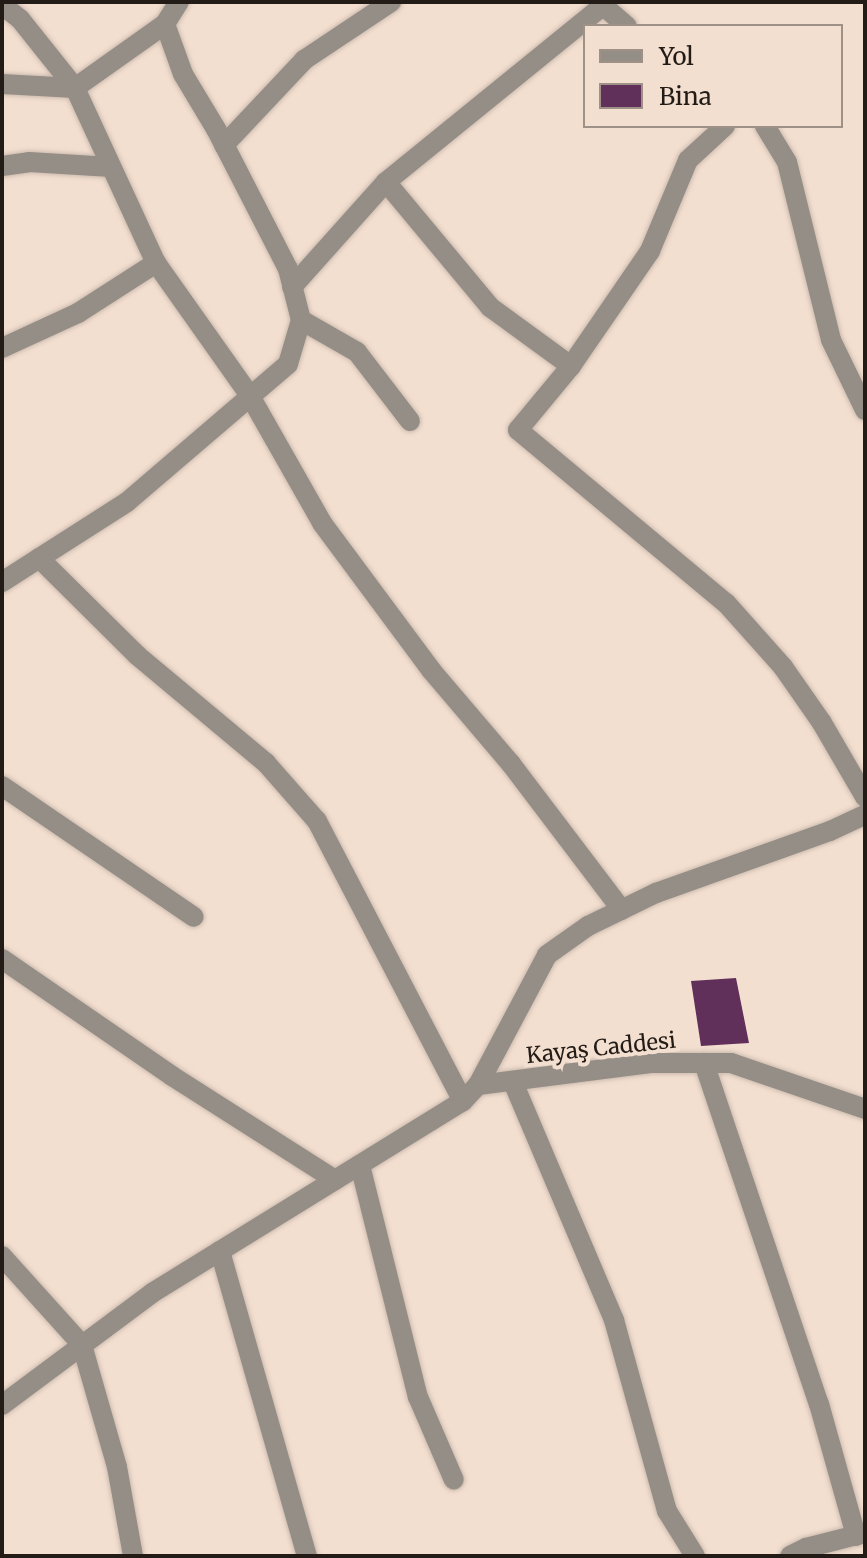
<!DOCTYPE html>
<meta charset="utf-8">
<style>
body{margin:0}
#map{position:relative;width:867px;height:1558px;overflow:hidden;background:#f3dfd0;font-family:Merriweather,serif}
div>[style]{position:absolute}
.building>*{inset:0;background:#61305a}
.roads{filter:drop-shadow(0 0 2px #cdbcaf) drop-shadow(0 0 2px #cdbcaf)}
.minor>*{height:20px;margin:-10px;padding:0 10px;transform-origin:10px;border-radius:10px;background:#958e87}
.tertiary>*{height:20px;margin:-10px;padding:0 10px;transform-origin:10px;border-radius:10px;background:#958e87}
span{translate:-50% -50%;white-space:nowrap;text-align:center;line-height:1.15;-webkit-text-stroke:8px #f3dfd0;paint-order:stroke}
.street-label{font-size:22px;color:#221b16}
.frame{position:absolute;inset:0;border:4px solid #221b16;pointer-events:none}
.legend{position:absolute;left:583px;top:24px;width:260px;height:104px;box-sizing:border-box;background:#f3dfd0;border:2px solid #9f9186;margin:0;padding:10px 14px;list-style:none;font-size:24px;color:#221b16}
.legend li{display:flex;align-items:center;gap:16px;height:40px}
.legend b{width:40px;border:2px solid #9f9186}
</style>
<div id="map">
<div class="building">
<div style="clip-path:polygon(736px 978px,749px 1043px,701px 1046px,691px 981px)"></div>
</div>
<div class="roads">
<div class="minor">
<div style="left:599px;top:2px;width:37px;rotate:41deg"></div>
<div style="left:2px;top:5px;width:23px;rotate:38deg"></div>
<div style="left:20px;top:19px;width:88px;rotate:51.4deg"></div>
<div style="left:165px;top:24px;width:110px;rotate:144.6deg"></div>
<div style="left:75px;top:88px;width:193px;rotate:65.2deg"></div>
<div style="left:156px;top:263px;width:163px;rotate:54.7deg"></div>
<div style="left:250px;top:396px;width:146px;rotate:60.4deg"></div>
<div style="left:322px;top:523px;width:183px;rotate:53.4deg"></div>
<div style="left:431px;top:670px;width:123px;rotate:49.6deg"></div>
<div style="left:511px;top:764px;width:183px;rotate:52.8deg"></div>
<div style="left:2px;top:84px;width:73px;rotate:3.1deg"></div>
<div style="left:725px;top:126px;width:50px;rotate:137.4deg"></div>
<div style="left:688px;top:160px;width:99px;rotate:112.7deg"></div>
<div style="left:650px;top:251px;width:140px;rotate:124.5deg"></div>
<div style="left:571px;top:366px;width:83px;rotate:129.6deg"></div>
<div style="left:518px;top:430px;width:271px;rotate:39.8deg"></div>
<div style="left:726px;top:603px;width:86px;rotate:48.3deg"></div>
<div style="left:783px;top:667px;width:68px;rotate:55.1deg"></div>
<div style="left:822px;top:723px;width:86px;rotate:59.8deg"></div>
<div style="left:765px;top:126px;width:42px;rotate:58.6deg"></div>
<div style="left:787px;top:162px;width:183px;rotate:76.1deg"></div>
<div style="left:831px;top:340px;width:78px;rotate:64.1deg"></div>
<div style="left:224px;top:145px;width:117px;rotate:-46.7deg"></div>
<div style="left:304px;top:60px;width:105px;rotate:-33.7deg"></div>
<div style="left:2px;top:166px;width:27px;rotate:-8deg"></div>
<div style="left:29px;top:162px;width:82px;rotate:3.5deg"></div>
<div style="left:386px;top:182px;width:163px;rotate:50.2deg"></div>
<div style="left:490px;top:307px;width:100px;rotate:36.1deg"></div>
<div style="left:292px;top:287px;width:141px;rotate:-48.2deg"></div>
<div style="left:386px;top:182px;width:277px;rotate:-39.1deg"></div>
<div style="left:301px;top:320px;width:64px;rotate:29.7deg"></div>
<div style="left:357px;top:352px;width:87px;rotate:52.5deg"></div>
<div style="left:2px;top:348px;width:84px;rotate:-24.7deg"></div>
<div style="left:78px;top:313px;width:93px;rotate:-32.7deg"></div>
<div style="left:39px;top:558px;width:139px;rotate:44.7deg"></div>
<div style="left:138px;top:656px;width:167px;rotate:39.9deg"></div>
<div style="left:266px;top:763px;width:77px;rotate:48.7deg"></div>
<div style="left:317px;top:821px;width:316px;rotate:62.5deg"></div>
<div style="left:2px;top:786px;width:232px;rotate:34.3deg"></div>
<div style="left:2px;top:959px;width:206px;rotate:34.5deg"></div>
<div style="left:172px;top:1076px;width:193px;rotate:32.5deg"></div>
<div style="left:704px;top:1063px;width:360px;rotate:71.4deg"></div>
<div style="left:819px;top:1404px;width:137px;rotate:74.3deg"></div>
<div style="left:513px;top:1082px;width:259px;rotate:67deg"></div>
<div style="left:614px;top:1320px;width:198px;rotate:74.5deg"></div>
<div style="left:667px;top:1511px;width:53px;rotate:58.1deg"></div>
<div style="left:360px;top:1165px;width:239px;rotate:76deg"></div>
<div style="left:418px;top:1397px;width:90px;rotate:66.6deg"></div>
<div style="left:220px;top:1251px;width:317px;rotate:74.1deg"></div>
<div style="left:2px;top:1256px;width:120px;rotate:48deg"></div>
<div style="left:82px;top:1345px;width:127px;rotate:74deg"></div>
<div style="left:117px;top:1467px;width:90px;rotate:79.8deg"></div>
<div style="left:790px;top:1556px;width:18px;rotate:-27deg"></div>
<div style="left:806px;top:1548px;width:61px;rotate:-14.3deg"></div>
</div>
<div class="tertiary">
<div style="left:2px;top:582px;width:148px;rotate:-32.6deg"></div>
<div style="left:127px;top:502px;width:212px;rotate:-40.6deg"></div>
<div style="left:288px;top:364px;width:46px;rotate:-73.5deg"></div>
<div style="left:301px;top:320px;width:53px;rotate:-104.3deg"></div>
<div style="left:288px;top:269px;width:157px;rotate:-117.2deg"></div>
<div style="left:216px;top:129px;width:64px;rotate:-121deg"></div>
<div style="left:183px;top:74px;width:53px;rotate:-109.8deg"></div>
<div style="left:165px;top:24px;width:26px;rotate:-58deg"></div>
<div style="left:478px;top:1085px;width:174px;rotate:-7.2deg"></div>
<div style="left:651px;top:1063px;width:80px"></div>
<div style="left:731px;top:1063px;width:142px;rotate:18.9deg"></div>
<div style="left:2px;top:1405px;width:187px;rotate:-36.7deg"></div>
<div style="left:152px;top:1293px;width:365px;rotate:-31.7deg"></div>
<div style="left:463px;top:1101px;width:22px;rotate:-47deg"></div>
<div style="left:478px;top:1085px;width:147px;rotate:-62deg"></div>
<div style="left:547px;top:955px;width:50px;rotate:-35.3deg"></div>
<div style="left:588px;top:926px;width:76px;rotate:-25.9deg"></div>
<div style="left:656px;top:893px;width:185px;rotate:-19.6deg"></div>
<div style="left:830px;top:831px;width:38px;rotate:-25deg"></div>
</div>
</div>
<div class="street-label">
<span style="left:601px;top:1048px;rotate:-6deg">Kayaş Caddesi</span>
</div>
<div class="frame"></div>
<ul class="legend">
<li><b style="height:10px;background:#958e87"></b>Yol</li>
<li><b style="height:22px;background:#61305a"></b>Bina</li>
</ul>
</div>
